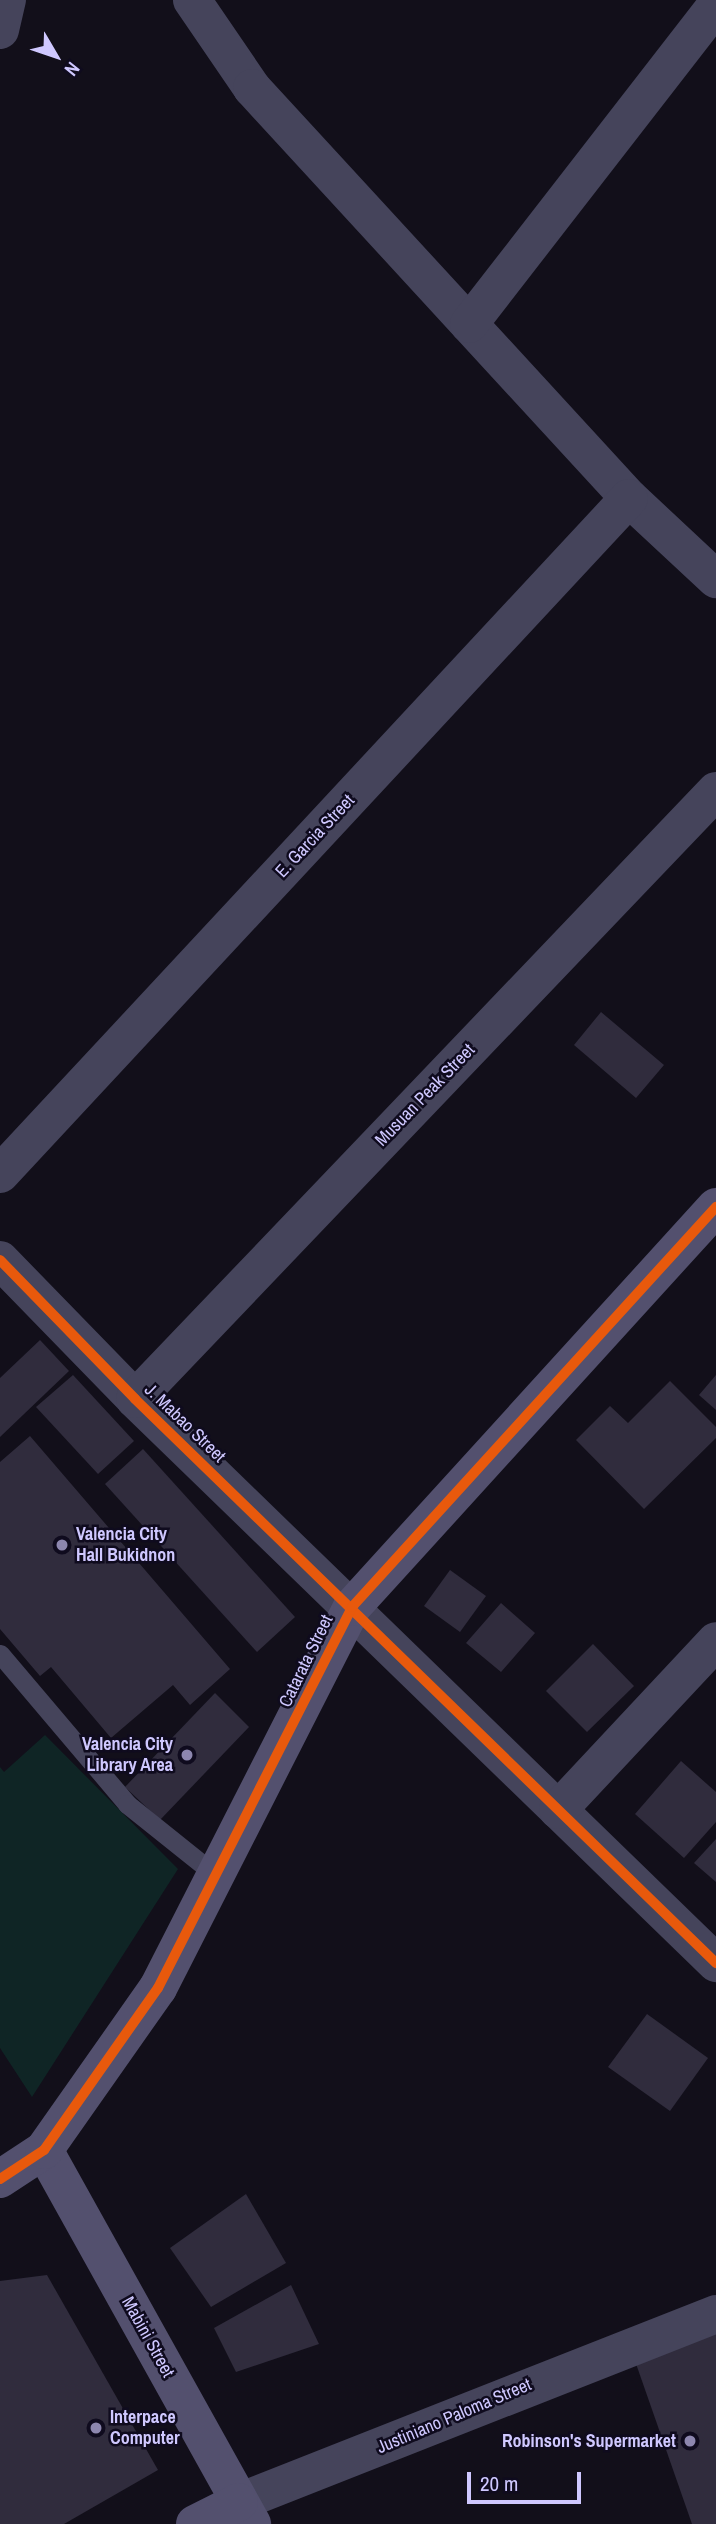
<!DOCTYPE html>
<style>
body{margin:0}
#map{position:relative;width:716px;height:2524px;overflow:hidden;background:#120f1a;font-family:"Archivo Narrow",sans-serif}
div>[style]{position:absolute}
.green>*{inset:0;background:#0f2525}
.building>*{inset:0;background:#302c3d}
.lane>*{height:19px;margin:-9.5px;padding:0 9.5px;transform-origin:9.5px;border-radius:9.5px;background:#45445b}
.street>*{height:38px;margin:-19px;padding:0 19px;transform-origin:19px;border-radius:19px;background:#45445b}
.secondary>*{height:38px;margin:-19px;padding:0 19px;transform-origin:19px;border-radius:19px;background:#53506e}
.cycleway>*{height:10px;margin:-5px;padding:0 5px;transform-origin:5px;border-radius:5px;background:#e8590c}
.dots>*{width:19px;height:19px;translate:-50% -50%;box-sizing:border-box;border:4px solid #0f0b1e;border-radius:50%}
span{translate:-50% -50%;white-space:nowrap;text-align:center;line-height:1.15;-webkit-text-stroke:5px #0f0b1e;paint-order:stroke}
.street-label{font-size:18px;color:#cfc8ff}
.poi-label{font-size:18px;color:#cfc8ff;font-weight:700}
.left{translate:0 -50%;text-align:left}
.right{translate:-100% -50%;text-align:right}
.north{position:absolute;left:21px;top:21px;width:70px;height:70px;-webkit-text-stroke:5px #0f0b1e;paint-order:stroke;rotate:129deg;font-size:19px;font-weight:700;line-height:28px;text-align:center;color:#cfc8ff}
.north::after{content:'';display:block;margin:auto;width:24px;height:32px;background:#cfc8ff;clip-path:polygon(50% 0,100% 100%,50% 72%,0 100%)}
.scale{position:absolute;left:467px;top:2472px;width:114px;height:32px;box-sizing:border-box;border:4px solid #cfc8ff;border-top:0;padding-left:9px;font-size:21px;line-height:24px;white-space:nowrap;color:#cfc8ff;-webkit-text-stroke:5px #0f0b1e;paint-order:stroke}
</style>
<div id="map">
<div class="green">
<div style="clip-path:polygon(45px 1735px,178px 1869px,32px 2097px,0 2048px,0 1767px,4px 1772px)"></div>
</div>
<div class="building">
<div style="clip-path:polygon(601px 1012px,664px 1065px,636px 1098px,574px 1045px)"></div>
<div style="clip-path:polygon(40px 1340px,69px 1371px,0 1437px,0 1378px)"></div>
<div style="clip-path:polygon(73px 1375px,134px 1441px,98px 1474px,36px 1407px)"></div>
<div style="clip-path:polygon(716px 1375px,716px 1410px,699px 1395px)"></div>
<div style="clip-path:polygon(670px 1381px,716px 1427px,716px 1438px,644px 1509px,576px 1440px,610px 1406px,628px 1423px)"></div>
<div style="clip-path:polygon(30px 1436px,230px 1669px,190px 1705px,173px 1685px,111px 1738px,51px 1667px,40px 1676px,0 1629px,0 1462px)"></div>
<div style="clip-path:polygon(143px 1449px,295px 1617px,257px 1652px,105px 1484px)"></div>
<div style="clip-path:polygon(450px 1570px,486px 1596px,460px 1632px,424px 1606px)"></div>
<div style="clip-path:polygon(501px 1603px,535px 1633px,501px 1672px,466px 1643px)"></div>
<div style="clip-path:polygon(593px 1644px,634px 1686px,587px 1732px,546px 1691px)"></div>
<div style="clip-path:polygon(215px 1693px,249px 1727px,160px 1820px,125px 1787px)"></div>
<div style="clip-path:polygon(681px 1761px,716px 1792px,716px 1822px,684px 1858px,635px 1814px)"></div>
<div style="clip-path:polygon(716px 1839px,716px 1882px,694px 1863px)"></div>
<div style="clip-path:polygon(647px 2014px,708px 2058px,670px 2111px,608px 2067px)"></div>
<div style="clip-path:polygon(246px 2194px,286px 2263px,211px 2307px,170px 2248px)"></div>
<div style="clip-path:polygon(47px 2275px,158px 2470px,64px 2524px,0 2524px,0 2281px)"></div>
<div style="clip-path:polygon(291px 2285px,319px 2344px,236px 2372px,214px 2328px)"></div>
<div style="clip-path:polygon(716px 2326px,716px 2524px,692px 2524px,634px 2358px)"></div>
</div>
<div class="lane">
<div style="left:0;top:1654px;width:197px;rotate:49.7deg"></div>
<div style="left:127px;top:1804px;width:117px;rotate:38.7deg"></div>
</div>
<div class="street">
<div style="left:192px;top:0;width:107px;rotate:55.7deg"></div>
<div style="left:252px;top:88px;width:557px;rotate:47.4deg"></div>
<div style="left:629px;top:498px;width:119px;rotate:43deg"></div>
<div style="left:0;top:30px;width:31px;rotate:-77deg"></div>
<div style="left:469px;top:324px;width:403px;rotate:-52.2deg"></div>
<div style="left:0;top:1174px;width:923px;rotate:-47.06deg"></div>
<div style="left:0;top:1260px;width:194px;rotate:45.8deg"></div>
<div style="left:135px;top:1399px;width:810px;rotate:44.15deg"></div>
<div style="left:135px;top:1399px;width:841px;rotate:-46.3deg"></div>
<div style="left:558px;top:1810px;width:231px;rotate:-46.9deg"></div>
<div style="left:239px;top:2502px;width:513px;rotate:-21.51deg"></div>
</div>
<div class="secondary">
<div style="left:44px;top:2150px;width:428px;rotate:60.9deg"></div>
<div style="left:0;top:2179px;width:53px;rotate:-33.4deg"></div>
<div style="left:44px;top:2150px;width:198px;rotate:-54.9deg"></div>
<div style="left:158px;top:1988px;width:428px;rotate:-63deg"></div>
<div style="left:352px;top:1607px;width:541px;rotate:-47.7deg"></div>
<div style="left:195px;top:2524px;width:49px;rotate:-26.6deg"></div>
</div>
<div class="cycleway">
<div style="left:0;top:1260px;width:194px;rotate:45.8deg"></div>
<div style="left:135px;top:1399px;width:810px;rotate:44.15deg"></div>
<div style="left:0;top:2179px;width:53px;rotate:-33.4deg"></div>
<div style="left:44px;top:2150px;width:198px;rotate:-54.9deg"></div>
<div style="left:158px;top:1988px;width:428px;rotate:-63deg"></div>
<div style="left:352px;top:1607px;width:541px;rotate:-47.7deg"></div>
</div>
<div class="dots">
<div style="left:62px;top:1545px;background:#8d87af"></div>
<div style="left:187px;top:1755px;background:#8d87af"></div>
<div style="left:96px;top:2428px;background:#8d87af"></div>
<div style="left:690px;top:2441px;background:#8d87af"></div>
</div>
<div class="street-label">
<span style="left:315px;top:836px;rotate:-47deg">E. Garcia Street</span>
<span style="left:425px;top:1095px;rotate:-46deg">Musuan Peak Street</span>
<span style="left:185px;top:1423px;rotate:44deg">J. Mabao Street</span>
<span style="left:306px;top:1661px;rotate:-64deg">Catarata Street</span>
<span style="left:148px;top:2337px;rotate:61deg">Mabini Street</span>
<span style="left:454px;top:2416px;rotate:-23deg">Justiniano Paloma Street</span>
</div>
<div class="poi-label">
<span class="left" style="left:76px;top:1545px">Valencia City<br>Hall Bukidnon</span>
<span class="right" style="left:173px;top:1755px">Valencia City<br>Library Area</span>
<span class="left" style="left:110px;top:2428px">Interpace<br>Computer</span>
<span class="right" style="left:676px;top:2441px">Robinson's Supermarket</span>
</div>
<div class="north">N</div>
<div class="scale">20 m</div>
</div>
